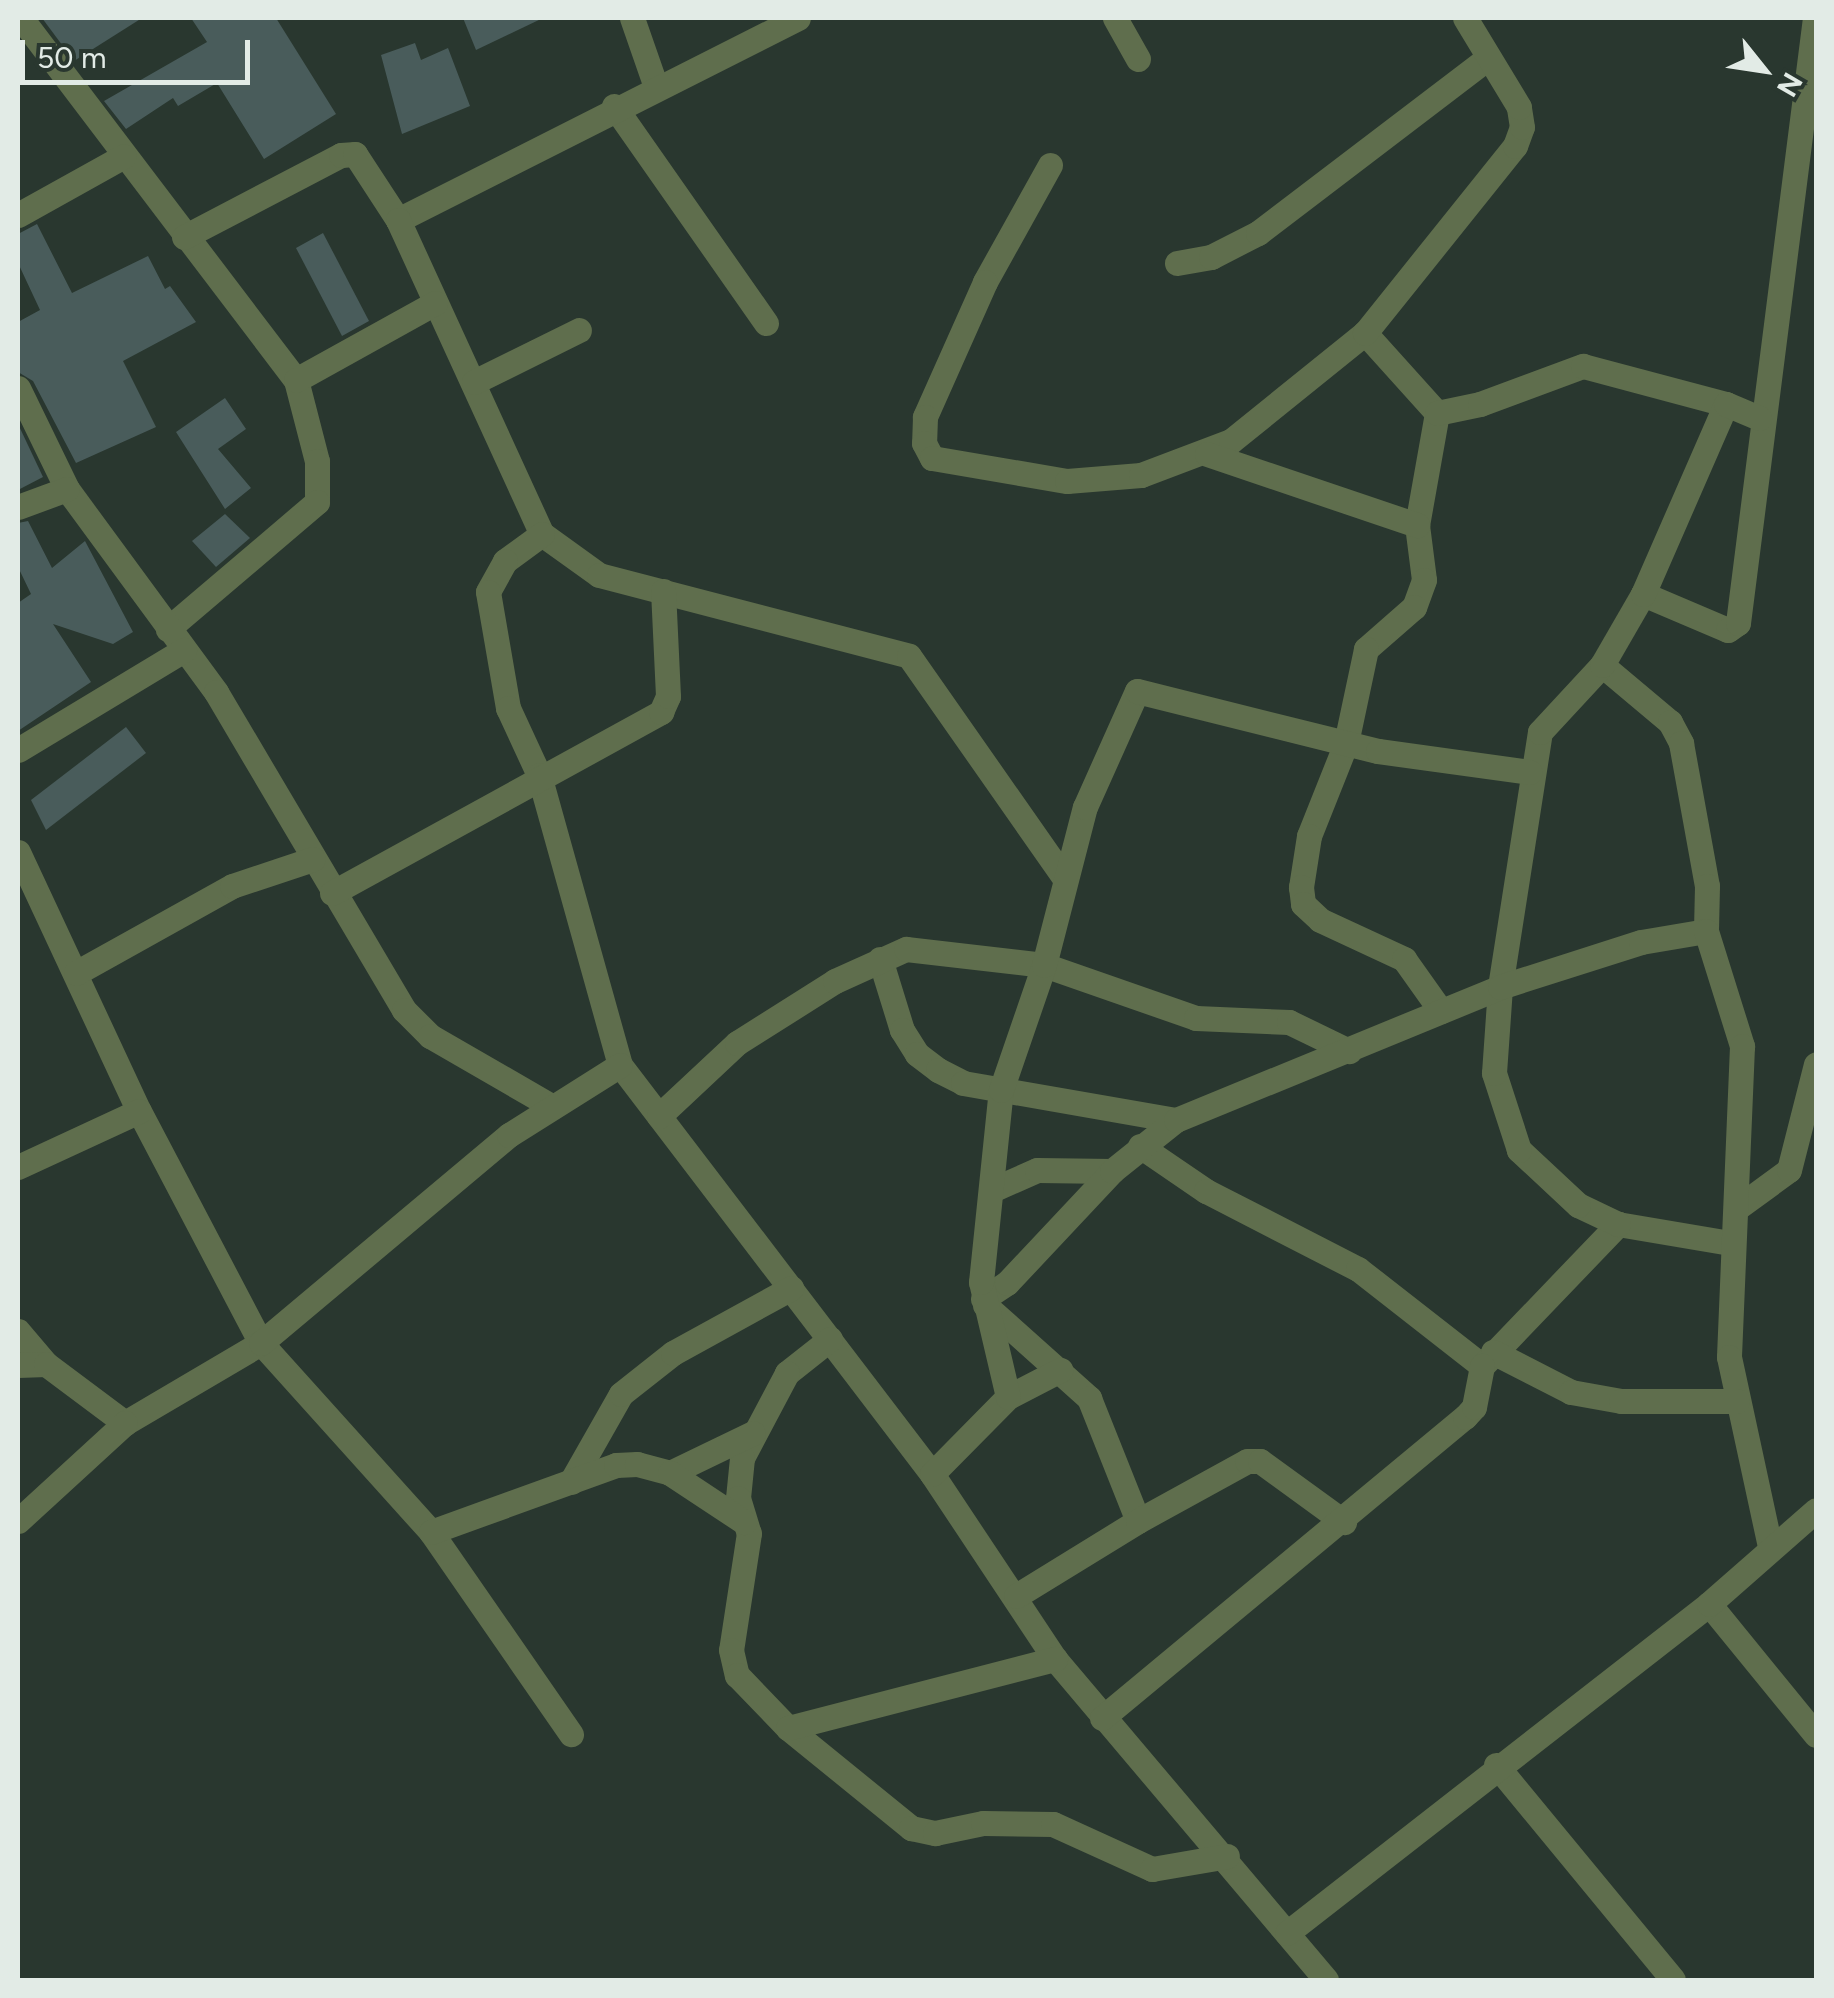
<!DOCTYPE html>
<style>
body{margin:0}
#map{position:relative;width:1834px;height:1998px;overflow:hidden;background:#29372f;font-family:Figtree,sans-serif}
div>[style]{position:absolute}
.building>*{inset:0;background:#495c5b}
.street>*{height:25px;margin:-12.5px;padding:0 12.5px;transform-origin:12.5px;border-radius:12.5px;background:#5f6e4d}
span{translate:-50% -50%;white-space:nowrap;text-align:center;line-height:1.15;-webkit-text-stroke:9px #29372f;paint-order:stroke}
.frame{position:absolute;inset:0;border:20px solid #e2ebe6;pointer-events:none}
.north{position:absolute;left:1714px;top:20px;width:100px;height:100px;-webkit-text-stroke:8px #29372f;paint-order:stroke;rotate:120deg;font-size:28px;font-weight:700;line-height:40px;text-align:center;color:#e2ebe6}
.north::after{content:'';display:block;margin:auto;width:35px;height:45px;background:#e2ebe6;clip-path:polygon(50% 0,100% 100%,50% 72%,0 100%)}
.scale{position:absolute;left:20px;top:40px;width:230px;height:45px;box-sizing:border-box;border:5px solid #e2ebe6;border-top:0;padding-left:12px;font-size:30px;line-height:35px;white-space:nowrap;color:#e2ebe6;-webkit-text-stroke:8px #29372f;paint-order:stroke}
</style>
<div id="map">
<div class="building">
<div style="clip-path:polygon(42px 18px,142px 18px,74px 61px)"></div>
<div style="clip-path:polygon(191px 18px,276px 18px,336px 114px,264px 159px,217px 83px,178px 106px,173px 98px,126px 129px,104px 101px,207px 42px)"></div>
<div style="clip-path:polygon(463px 18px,543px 18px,476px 50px)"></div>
<div style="clip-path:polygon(415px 43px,421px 60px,448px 48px,470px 106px,402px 134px,381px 55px)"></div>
<div style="clip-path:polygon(37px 224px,72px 293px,148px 256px,165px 289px,170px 286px,196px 322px,123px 361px,156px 427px,76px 463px,33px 381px,18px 372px,18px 322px,40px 310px,18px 263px,18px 234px)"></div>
<div style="clip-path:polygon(323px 233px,369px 321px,342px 336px,296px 248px)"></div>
<div style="clip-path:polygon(225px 398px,246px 429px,218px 449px,251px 488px,225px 509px,176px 432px)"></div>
<div style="clip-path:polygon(18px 424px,43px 477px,18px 490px)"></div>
<div style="clip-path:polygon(225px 514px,250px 538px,216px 567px,192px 541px)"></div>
<div style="clip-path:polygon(28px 521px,52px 568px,85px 541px,133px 632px,113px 644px,53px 624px,91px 682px,18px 731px,18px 603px,31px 594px,18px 567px,18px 523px)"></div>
<div style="clip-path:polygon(126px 727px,146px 753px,46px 830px,31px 800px)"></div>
</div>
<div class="street">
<div style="left:21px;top:18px;width:455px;rotate:52.8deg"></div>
<div style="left:296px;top:380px;width:84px;rotate:75.5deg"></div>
<div style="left:317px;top:461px;width:41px;rotate:90deg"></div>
<div style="left:317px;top:502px;width:196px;rotate:139.6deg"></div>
<div style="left:632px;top:18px;width:70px;rotate:70.8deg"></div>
<div style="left:1115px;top:18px;width:47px;rotate:60.7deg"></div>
<div style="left:614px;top:106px;width:265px;rotate:55deg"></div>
<div style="left:1050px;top:165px;width:134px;rotate:119.1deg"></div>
<div style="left:985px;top:282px;width:148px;rotate:114deg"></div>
<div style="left:925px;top:417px;width:26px;rotate:92deg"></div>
<div style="left:924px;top:443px;width:17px;rotate:62deg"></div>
<div style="left:932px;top:458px;width:137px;rotate:9.7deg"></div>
<div style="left:1067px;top:481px;width:74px;rotate:-4.6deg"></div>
<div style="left:1141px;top:475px;width:96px;rotate:-20.7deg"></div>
<div style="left:1231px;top:441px;width:172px;rotate:-38.9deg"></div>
<div style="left:18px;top:215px;width:121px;rotate:-29.1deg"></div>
<div style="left:398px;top:220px;width:448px;rotate:-26.8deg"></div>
<div style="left:184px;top:237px;width:177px;rotate:-27.6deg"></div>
<div style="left:341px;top:155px;width:14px;rotate:-4deg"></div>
<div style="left:355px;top:154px;width:79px;rotate:56.9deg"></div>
<div style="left:398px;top:220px;width:345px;rotate:65.4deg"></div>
<div style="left:542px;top:534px;width:70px;rotate:35.7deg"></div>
<div style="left:599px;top:575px;width:320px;rotate:14.6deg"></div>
<div style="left:909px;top:656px;width:272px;rotate:55deg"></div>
<div style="left:1177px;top:263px;width:35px;rotate:-10deg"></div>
<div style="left:1211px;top:257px;width:53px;rotate:-27.1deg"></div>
<div style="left:1258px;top:233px;width:289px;rotate:-37.3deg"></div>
<div style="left:296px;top:380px;width:159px;rotate:-29deg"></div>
<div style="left:474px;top:382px;width:117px;rotate:-26.3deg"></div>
<div style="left:18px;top:388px;width:112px;rotate:64.1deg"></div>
<div style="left:67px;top:489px;width:252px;rotate:53.7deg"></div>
<div style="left:216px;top:692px;width:369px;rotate:59.4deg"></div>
<div style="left:404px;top:1010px;width:37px;rotate:45deg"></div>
<div style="left:430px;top:1036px;width:140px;rotate:30deg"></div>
<div style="left:1437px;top:413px;width:114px;rotate:100.1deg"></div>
<div style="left:1417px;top:525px;width:55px;rotate:82.7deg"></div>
<div style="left:1424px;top:580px;width:29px;rotate:110deg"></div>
<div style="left:1414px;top:607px;width:64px;rotate:138.8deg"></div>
<div style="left:1366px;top:649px;width:96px;rotate:102deg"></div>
<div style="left:1346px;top:743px;width:100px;rotate:111.7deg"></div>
<div style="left:1309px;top:836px;width:52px;rotate:98.9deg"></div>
<div style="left:1301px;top:887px;width:17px;rotate:83deg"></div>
<div style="left:1303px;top:904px;width:23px;rotate:43deg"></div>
<div style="left:1320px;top:920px;width:93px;rotate:24.9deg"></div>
<div style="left:1404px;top:959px;width:64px;rotate:54.6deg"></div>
<div style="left:1437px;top:413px;width:108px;rotate:-132deg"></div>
<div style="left:1365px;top:333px;width:240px;rotate:-51.3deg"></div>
<div style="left:1515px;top:146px;width:20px;rotate:-70deg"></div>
<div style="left:1522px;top:127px;width:20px;rotate:-99deg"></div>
<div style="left:1519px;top:107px;width:104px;rotate:-121.2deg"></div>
<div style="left:1437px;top:413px;width:44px;rotate:-11.8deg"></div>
<div style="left:1480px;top:404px;width:110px;rotate:-20.3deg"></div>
<div style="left:1583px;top:366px;width:148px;rotate:14.9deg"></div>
<div style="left:1207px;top:454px;width:222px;rotate:18.7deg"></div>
<div style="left:18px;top:507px;width:52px;rotate:-20.2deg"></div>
<div style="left:542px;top:534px;width:46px;rotate:143.9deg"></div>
<div style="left:505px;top:561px;width:35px;rotate:119deg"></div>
<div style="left:488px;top:592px;width:118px;rotate:80.2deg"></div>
<div style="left:508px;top:708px;width:74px;rotate:65.2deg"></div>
<div style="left:539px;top:775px;width:301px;rotate:74.4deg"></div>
<div style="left:620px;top:1065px;width:514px;rotate:52.66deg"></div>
<div style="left:932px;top:1474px;width:222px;rotate:56.4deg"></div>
<div style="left:1055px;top:1659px;width:420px;rotate:49.8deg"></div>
<div style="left:1643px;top:594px;width:92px;rotate:23deg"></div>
<div style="left:1728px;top:630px;width:12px;rotate:-35deg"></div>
<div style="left:1738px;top:623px;width:610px;rotate:-82.75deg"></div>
<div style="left:1602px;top:665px;width:89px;rotate:40deg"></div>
<div style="left:1670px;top:722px;width:24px;rotate:62deg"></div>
<div style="left:1681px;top:743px;width:145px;rotate:79.7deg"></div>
<div style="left:1707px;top:886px;width:45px;rotate:91.3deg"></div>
<div style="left:18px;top:750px;width:194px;rotate:-31.1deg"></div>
<div style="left:18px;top:852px;width:286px;rotate:65deg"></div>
<div style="left:139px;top:1111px;width:262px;rotate:62.3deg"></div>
<div style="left:261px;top:1343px;width:254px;rotate:48deg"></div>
<div style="left:431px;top:1532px;width:246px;rotate:55.3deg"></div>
<div style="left:332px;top:893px;width:376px;rotate:-28.8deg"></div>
<div style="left:661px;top:712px;width:17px;rotate:-66deg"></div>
<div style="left:668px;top:696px;width:105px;rotate:-92.7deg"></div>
<div style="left:880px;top:959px;width:74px;rotate:72.8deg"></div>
<div style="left:902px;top:1030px;width:28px;rotate:58deg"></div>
<div style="left:917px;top:1054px;width:26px;rotate:37deg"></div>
<div style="left:938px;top:1070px;width:28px;rotate:27deg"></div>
<div style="left:963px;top:1083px;width:216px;rotate:9.9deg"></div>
<div style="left:76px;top:973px;width:179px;rotate:-29.1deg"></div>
<div style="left:232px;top:886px;width:85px;rotate:-18.4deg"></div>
<div style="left:659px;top:1116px;width:107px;rotate:-43.1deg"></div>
<div style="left:737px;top:1043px;width:116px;rotate:-32.3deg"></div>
<div style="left:835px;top:981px;width:78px;rotate:-24.3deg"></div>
<div style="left:906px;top:949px;width:139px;rotate:6.6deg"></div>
<div style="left:1044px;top:965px;width:161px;rotate:19.2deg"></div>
<div style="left:1196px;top:1018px;width:93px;rotate:2.5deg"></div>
<div style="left:1289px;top:1022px;width:67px;rotate:25.8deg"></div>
<div style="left:1140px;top:1146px;width:80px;rotate:34.3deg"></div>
<div style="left:1206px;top:1191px;width:171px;rotate:27.2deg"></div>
<div style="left:1358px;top:1269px;width:157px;rotate:38deg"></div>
<div style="left:1482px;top:1366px;width:197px;rotate:-46.2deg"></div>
<div style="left:18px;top:1167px;width:133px;rotate:-24.8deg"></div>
<div style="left:994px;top:1189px;width:47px;rotate:-23.8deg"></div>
<div style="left:1037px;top:1170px;width:75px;rotate:0.8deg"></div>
<div style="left:1737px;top:1208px;width:64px;rotate:-36.2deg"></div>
<div style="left:1789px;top:1170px;width:109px;rotate:-75.7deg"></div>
<div style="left:1730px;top:1243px;width:114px;rotate:-170.4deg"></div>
<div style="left:1618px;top:1224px;width:44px;rotate:-154.6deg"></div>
<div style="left:1578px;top:1205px;width:81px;rotate:-137deg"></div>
<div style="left:1519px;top:1150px;width:81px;rotate:-108deg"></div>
<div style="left:1494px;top:1073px;width:86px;rotate:-86deg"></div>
<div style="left:1500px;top:987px;width:258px;rotate:-81.1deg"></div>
<div style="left:1540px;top:732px;width:91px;rotate:-47.2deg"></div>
<div style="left:1602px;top:665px;width:82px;rotate:-60deg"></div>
<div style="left:1643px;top:594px;width:207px;rotate:-66.4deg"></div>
<div style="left:1726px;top:404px;width:36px;rotate:23deg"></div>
<div style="left:983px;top:1299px;width:29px;rotate:-34deg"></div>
<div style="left:1007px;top:1283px;width:154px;rotate:-46.8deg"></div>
<div style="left:1112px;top:1171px;width:82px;rotate:-38.6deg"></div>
<div style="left:1176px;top:1120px;width:350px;rotate:-22.3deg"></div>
<div style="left:1500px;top:987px;width:148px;rotate:-17.7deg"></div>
<div style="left:1641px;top:942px;width:66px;rotate:-9.6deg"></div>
<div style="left:1706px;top:931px;width:121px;rotate:72.6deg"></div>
<div style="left:1742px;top:1046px;width:311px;rotate:92.4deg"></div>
<div style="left:1729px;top:1357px;width:193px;rotate:77.8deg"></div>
<div style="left:985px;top:1305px;width:140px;rotate:41.8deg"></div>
<div style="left:1089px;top:1398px;width:132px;rotate:68.3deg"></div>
<div style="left:1138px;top:1521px;width:143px;rotate:148.4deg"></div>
<div style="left:18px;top:1331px;width:43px;rotate:49.7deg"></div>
<div style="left:830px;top:1339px;width:55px;rotate:141.7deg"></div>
<div style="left:787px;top:1373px;width:96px;rotate:117.9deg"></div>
<div style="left:742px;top:1458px;width:40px;rotate:95.7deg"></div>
<div style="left:738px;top:1498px;width:37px;rotate:73deg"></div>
<div style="left:749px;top:1533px;width:118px;rotate:98.7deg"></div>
<div style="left:731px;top:1650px;width:26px;rotate:77deg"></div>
<div style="left:737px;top:1675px;width:74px;rotate:46.1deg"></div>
<div style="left:788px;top:1728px;width:159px;rotate:39.1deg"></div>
<div style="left:911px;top:1828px;width:25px;rotate:12deg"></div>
<div style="left:935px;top:1833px;width:49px;rotate:-11.8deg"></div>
<div style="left:983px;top:1823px;width:70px;rotate:0.8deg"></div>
<div style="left:1053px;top:1824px;width:109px;rotate:24.4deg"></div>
<div style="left:1152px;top:1869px;width:76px;rotate:-9.8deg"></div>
<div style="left:1493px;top:1352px;width:88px;rotate:27.1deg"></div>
<div style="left:1571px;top:1392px;width:51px;rotate:10.2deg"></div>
<div style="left:1621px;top:1401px;width:116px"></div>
<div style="left:18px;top:1365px;width:28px;rotate:-2deg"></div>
<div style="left:46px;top:1364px;width:99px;rotate:36.8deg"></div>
<div style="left:125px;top:1423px;width:158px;rotate:-30.5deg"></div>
<div style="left:261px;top:1343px;width:324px;rotate:-40deg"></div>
<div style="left:509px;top:1135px;width:131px;rotate:-32.2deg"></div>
<div style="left:1008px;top:1397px;width:59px;rotate:-27.4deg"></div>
<div style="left:670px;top:1473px;width:92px;rotate:-25.7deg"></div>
<div style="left:932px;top:1474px;width:108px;rotate:-45.4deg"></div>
<div style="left:1008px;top:1397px;width:118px;rotate:-103.2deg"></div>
<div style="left:981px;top:1282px;width:193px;rotate:-84.1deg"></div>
<div style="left:1001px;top:1090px;width:132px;rotate:-71deg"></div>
<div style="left:1044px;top:965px;width:163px;rotate:-75.5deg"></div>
<div style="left:1085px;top:807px;width:127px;rotate:-65.9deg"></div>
<div style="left:1137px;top:691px;width:248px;rotate:14deg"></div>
<div style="left:1378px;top:751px;width:153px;rotate:7.9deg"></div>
<div style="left:571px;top:1482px;width:101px;rotate:-60.4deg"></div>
<div style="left:621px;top:1394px;width:66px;rotate:-38.3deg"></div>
<div style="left:673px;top:1353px;width:135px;rotate:-28.8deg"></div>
<div style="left:18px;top:1521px;width:145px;rotate:-42.5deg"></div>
<div style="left:1138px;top:1521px;width:124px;rotate:-28.8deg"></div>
<div style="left:1247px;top:1461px;width:13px"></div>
<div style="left:1260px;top:1461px;width:104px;rotate:36deg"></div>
<div style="left:431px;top:1532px;width:197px;rotate:-19.9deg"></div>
<div style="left:616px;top:1465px;width:21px;rotate:-3deg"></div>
<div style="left:637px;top:1464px;width:34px;rotate:15deg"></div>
<div style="left:670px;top:1473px;width:89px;rotate:33.5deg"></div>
<div style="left:1709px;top:1604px;width:169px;rotate:50.8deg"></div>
<div style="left:1102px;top:1718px;width:472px;rotate:-39.7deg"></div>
<div style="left:1465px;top:1417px;width:13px;rotate:-48deg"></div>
<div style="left:1474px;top:1407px;width:42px;rotate:-79deg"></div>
<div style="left:788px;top:1728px;width:276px;rotate:-14.5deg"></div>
<div style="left:1496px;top:1765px;width:278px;rotate:50.5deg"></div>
<div style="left:1287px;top:1933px;width:535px;rotate:-37.94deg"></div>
<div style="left:1709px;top:1604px;width:142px;rotate:-41.3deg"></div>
</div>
<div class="frame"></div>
<div class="north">N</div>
<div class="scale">50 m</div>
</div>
